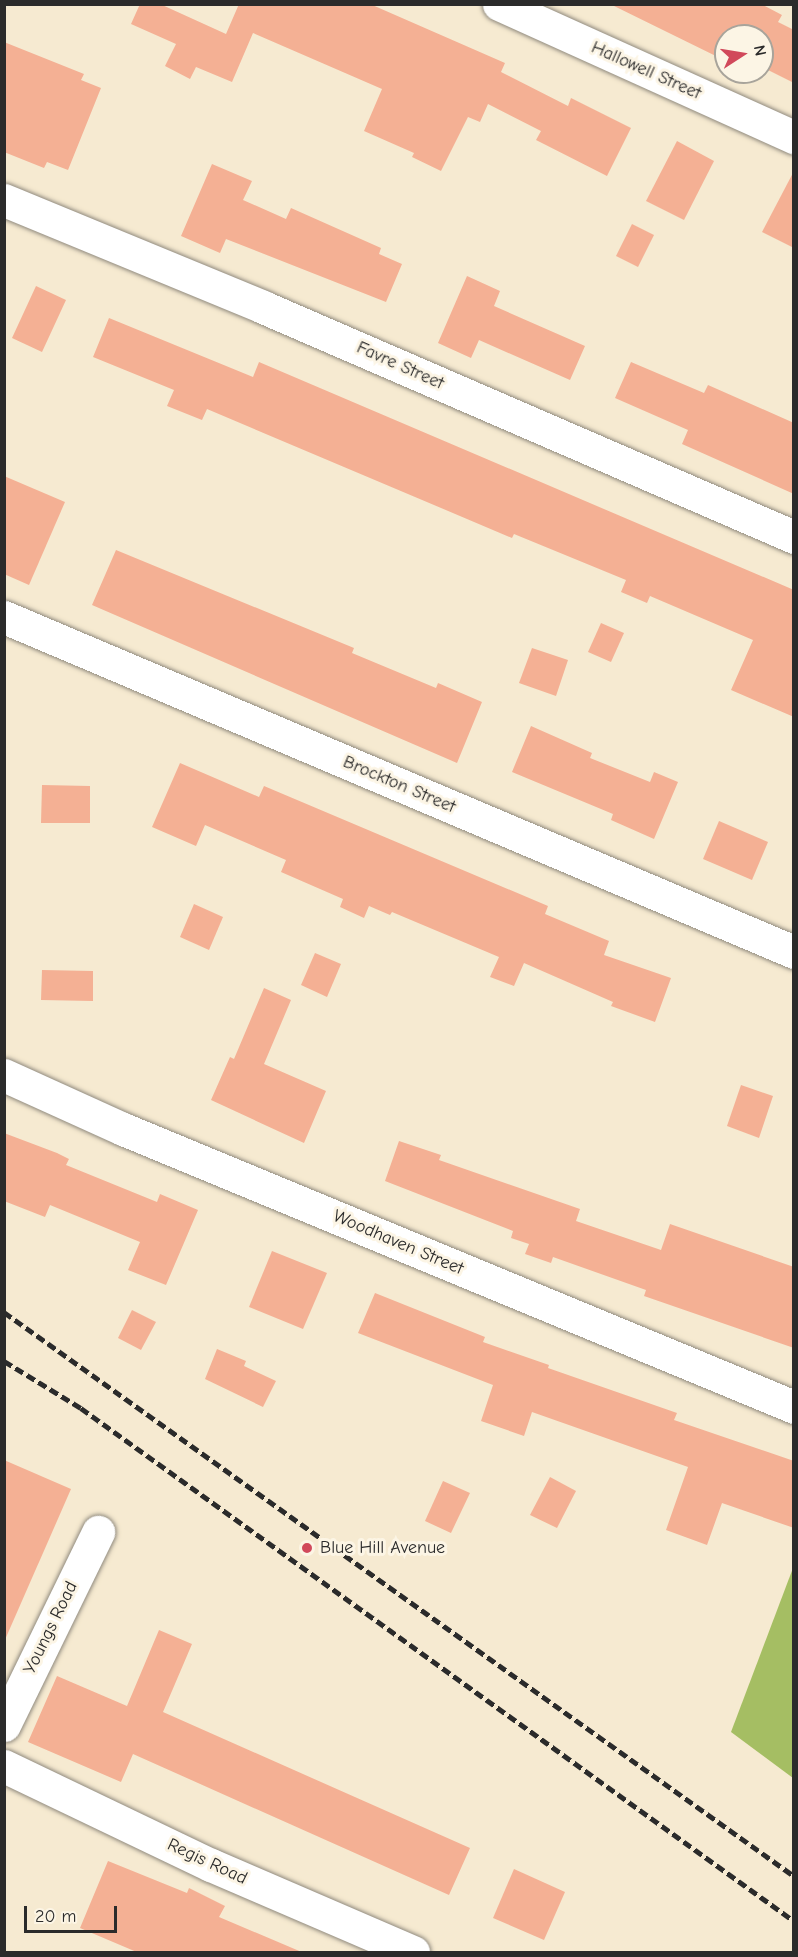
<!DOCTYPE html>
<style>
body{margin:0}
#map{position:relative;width:798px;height:1957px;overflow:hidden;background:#f6ead1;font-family:"Comic Neue",sans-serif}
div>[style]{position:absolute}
.green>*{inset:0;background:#a5be63}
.building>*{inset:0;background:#f4b094}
.roads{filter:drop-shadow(0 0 2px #908a7e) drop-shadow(0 0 2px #908a7e)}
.minor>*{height:33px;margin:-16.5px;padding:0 16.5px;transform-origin:16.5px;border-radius:16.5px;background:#fff}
.rail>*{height:4.5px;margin-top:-2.25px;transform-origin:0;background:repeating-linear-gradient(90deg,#2b2b2b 0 9px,transparent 0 13.5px)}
.dots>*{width:16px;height:16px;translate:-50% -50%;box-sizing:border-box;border:3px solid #fcf5e5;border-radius:50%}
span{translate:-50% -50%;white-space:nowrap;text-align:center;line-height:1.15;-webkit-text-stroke:6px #fcf5e5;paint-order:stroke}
.street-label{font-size:18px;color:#2b2b2b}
.poi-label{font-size:18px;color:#2b2b2b}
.left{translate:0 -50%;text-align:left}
.frame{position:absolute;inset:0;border:6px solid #2b2b2b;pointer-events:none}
.north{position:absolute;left:714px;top:24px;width:60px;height:60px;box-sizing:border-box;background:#fcf5e5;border:2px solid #a8a49b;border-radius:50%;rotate:78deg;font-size:16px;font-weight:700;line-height:24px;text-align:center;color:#2b2b2b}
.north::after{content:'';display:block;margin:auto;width:21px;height:27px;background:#d1495b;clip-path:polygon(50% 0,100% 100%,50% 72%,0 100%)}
.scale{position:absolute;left:24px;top:1906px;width:93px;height:27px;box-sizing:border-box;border:3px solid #2b2b2b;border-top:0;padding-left:8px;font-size:18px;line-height:21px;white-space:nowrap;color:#2b2b2b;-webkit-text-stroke:4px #fcf5e5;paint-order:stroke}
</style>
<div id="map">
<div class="green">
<div style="clip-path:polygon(793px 1568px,793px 1778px,731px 1732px)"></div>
</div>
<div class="building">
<div style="clip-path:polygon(140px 4px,160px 4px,226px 34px,239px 4px,370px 4px,505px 63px,501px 72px,568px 106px,571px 98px,631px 128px,607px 176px,536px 140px,541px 131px,488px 104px,480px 122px,468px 117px,441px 171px,412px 157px,414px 153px,364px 131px,382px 89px,253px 33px,232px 82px,196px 67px,190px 79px,165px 66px,176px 44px,131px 24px)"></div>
<div style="clip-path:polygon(610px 4px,761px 4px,782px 15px,778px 22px,794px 30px,794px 83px,762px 67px,762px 36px,726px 36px,726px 61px)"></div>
<div style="clip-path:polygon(4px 42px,84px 74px,81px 80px,101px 88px,68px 170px,47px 162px,44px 168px,4px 152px)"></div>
<div style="clip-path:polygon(677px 141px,714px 161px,684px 220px,646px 201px)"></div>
<div style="clip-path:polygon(212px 164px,252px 181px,243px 200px,286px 219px,291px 208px,381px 248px,379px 254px,402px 264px,386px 302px,226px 239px,220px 253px,181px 236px)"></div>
<div style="clip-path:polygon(794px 171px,794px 248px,762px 232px)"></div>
<div style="clip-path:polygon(632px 224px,654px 235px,638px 267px,616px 256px)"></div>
<div style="clip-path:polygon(467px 276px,500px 291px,494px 306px,585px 346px,570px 380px,479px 340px,471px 358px,438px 343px)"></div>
<div style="clip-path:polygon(36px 286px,66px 300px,42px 352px,12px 338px)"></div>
<div style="clip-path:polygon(109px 318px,253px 377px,259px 362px,794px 590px,794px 717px,731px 690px,753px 640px,650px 596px,647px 603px,621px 592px,626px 580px,514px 534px,512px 538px,207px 409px,202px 420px,167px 406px,174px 390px,93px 357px)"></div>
<div style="clip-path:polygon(631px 362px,704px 393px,708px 385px,794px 423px,794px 494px,682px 444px,688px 430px,615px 398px)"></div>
<div style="clip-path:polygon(4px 476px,65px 502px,29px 585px,4px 574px)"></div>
<div style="clip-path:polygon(116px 550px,354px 648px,352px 653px,436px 688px,438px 683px,482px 702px,457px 763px,92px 605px)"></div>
<div style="clip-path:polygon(601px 623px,624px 633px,611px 662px,588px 652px)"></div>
<div style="clip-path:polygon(532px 648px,568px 660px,556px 696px,519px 683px)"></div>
<div style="clip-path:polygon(531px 726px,592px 753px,590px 758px,650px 782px,654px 772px,678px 782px,654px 839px,611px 820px,613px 814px,512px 772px)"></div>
<div style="clip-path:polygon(180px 763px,259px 797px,264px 786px,548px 906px,545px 914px,609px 941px,604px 955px,671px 978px,655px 1022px,611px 1006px,613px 1002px,524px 963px,514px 986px,490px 977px,499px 957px,392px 912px,390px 915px,369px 906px,364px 918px,340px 907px,343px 899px,281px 872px,286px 860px,205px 825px,196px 846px,152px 827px)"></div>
<div style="clip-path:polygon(42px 785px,90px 786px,90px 823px,41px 823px)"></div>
<div style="clip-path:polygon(719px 821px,768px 842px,752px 880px,703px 859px)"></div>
<div style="clip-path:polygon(194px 904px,223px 917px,209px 950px,180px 937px)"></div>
<div style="clip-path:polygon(315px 953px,341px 964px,327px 997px,301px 985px)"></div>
<div style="clip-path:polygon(42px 970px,93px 971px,93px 1001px,41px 1000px)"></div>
<div style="clip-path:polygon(264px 988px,291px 1000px,264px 1064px,326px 1091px,304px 1143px,211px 1100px,230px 1057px,234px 1059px)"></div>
<div style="clip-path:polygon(741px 1085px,773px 1096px,759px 1138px,727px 1126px)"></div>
<div style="clip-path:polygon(4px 1133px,57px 1153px,69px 1159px,66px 1165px,157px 1202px,160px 1194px,198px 1210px,166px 1285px,128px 1270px,140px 1242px,50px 1205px,45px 1217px,4px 1201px)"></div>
<div style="clip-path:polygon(399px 1141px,441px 1155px,439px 1160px,580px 1209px,576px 1221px,661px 1250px,670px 1224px,794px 1267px,794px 1348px,644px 1296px,646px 1290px,553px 1257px,551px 1263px,525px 1254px,529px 1244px,511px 1238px,513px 1231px,385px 1181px)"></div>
<div style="clip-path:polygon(272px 1251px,327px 1273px,303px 1329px,249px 1307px)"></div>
<div style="clip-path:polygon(375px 1293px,485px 1337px,483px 1342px,549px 1365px,548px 1368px,677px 1413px,674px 1420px,794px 1461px,794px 1528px,722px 1503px,707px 1545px,666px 1530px,688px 1467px,532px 1412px,524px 1436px,481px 1421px,493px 1385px,358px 1333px)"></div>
<div style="clip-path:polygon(132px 1310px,156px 1322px,141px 1350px,118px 1338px)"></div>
<div style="clip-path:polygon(217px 1349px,246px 1361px,244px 1366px,276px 1381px,263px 1407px,205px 1379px)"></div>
<div style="clip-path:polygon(4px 1460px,71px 1489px,4px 1642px)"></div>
<div style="clip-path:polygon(550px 1477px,576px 1491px,557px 1528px,530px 1515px)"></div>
<div style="clip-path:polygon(443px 1481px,470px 1493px,451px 1533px,425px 1521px)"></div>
<div style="clip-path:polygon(159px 1630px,192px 1644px,163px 1712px,470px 1848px,449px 1895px,133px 1754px,121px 1782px,28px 1742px,57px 1676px,127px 1706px)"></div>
<div style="clip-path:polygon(108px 1861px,187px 1893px,189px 1888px,225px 1906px,219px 1917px,304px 1953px,139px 1953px,80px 1928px)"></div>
<div style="clip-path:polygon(514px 1869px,565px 1892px,544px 1940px,493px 1918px)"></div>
</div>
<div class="roads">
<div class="minor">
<div style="left:499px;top:4px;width:324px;rotate:24.3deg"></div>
<div style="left:4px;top:200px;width:280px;rotate:22.4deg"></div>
<div style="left:263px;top:307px;width:579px;rotate:23.42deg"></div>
<div style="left:4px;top:617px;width:858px;rotate:22.98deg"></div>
<div style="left:4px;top:1075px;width:131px;rotate:24.4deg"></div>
<div style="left:123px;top:1129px;width:726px;rotate:22.5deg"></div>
<div style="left:4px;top:1725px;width:215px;rotate:-64deg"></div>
<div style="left:4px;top:1766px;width:229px;rotate:25.6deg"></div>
<div style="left:211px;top:1865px;width:220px;rotate:23.3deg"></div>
</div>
</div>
<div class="rail">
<div style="left:4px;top:1312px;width:971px;rotate:35.52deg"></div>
<div style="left:4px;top:1361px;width:90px;rotate:31.4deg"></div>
<div style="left:81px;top:1408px;width:878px;rotate:35.73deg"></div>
</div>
<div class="dots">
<div style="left:307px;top:1548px;background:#d1495b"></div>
</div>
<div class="street-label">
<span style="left:646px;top:71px;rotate:24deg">Hallowell Street</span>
<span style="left:400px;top:366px;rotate:24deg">Favre Street</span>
<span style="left:399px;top:785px;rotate:23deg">Brockton Street</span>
<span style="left:398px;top:1243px;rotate:23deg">Woodhaven Street</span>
<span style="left:51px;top:1628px;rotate:-64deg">Youngs Road</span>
<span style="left:207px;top:1862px;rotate:25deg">Regis Road</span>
</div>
<div class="poi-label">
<span class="left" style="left:320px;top:1548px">Blue Hill Avenue</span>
</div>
<div class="frame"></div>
<div class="north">N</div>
<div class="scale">20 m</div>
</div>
